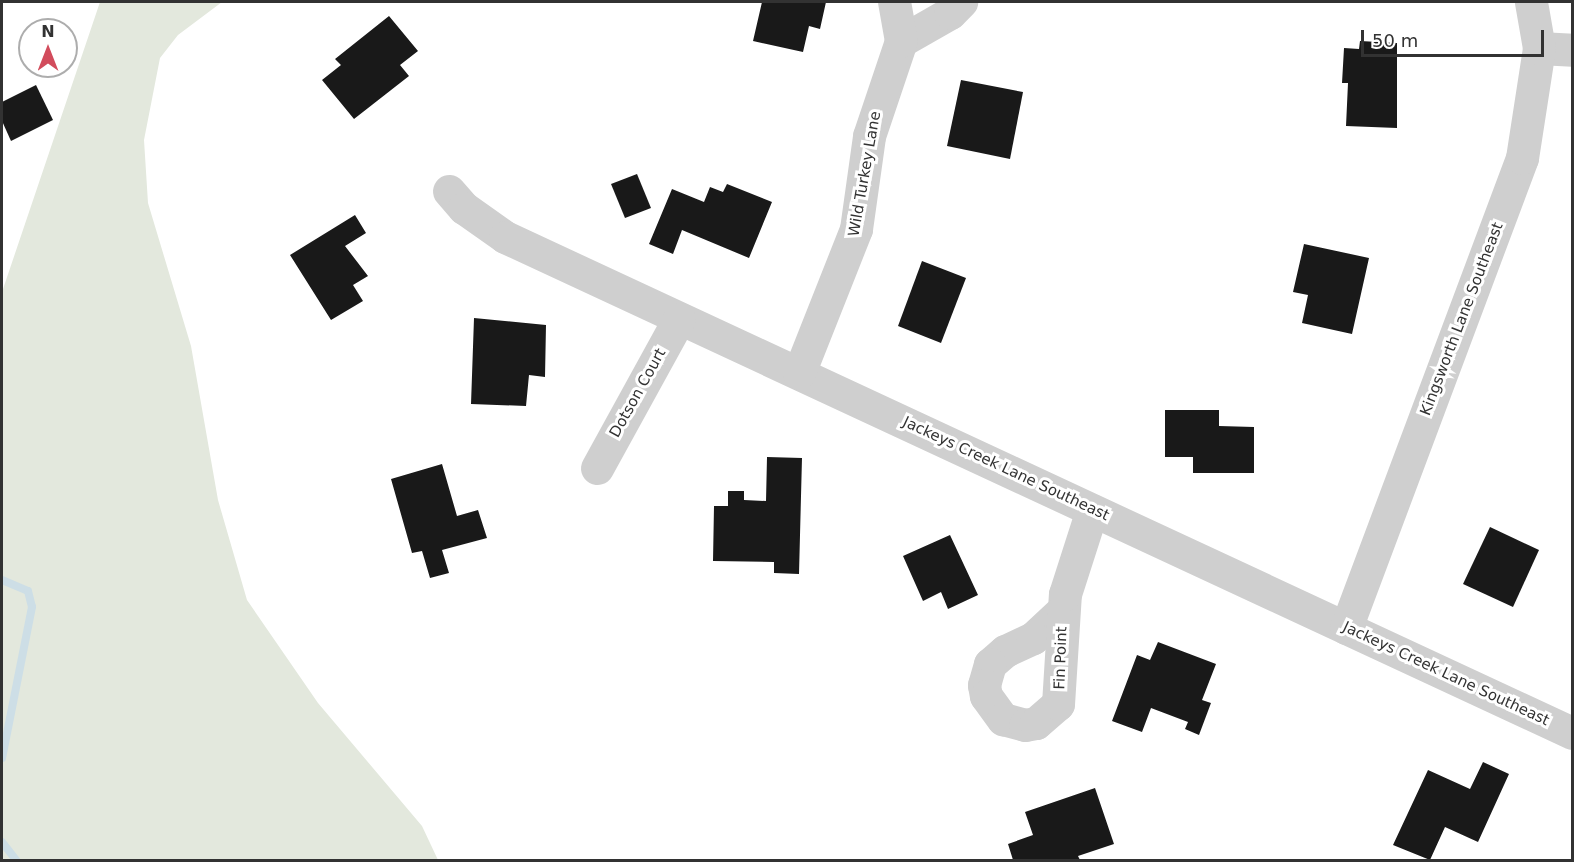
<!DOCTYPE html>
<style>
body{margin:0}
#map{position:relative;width:1574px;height:862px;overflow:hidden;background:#fff;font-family:"DejaVu Sans",sans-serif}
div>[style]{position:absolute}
.green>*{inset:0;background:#e3e8dd}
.stream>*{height:8px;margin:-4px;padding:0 4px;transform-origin:4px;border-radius:4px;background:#cddee6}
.building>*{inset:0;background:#191919}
.minor>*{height:33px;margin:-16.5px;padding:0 16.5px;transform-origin:16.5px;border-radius:16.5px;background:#cfcfcf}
span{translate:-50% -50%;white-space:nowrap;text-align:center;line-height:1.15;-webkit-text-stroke:6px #fff;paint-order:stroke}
.street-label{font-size:15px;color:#323232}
.frame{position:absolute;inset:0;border:3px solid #323232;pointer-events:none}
.north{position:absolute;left:18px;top:18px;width:60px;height:60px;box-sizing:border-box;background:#fff;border:2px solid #adadad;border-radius:50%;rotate:0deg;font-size:16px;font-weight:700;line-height:24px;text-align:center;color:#323232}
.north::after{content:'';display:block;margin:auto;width:21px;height:27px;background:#d24c5c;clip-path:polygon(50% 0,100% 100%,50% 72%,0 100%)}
.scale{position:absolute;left:1361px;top:30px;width:183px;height:27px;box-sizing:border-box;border:3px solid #323232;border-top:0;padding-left:8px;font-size:18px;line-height:21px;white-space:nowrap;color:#323232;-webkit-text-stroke:4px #fff;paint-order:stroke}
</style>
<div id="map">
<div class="green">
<div style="clip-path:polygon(100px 2px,222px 2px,178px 35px,160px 58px,144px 140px,148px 203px,191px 346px,218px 500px,247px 600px,318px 703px,422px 826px,438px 860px,2px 860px,2px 292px)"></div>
</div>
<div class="stream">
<div style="left:2px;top:580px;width:28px;rotate:23deg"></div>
<div style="left:28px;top:591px;width:16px;rotate:76deg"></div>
<div style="left:32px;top:607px;width:154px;rotate:101.2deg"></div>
<div style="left:2px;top:842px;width:23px;rotate:52deg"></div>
</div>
<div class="building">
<div style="clip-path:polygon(762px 2px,826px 2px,820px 29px,809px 26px,803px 52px,753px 41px)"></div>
<div style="clip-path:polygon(389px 16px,418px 51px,400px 65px,409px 76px,354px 119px,322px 80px,341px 65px,335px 59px)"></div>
<div style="clip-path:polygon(1360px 41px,1397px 43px,1397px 128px,1346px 126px,1348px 83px,1342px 83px,1344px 48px,1359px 49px)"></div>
<div style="clip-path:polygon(961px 80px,1023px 92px,1010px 159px,947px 146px)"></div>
<div style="clip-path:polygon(36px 85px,53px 120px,11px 141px,2px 121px,2px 102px)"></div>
<div style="clip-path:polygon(637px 174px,651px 208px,625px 218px,611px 184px)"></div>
<div style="clip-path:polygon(727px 184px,772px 202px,749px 258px,682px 230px,673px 254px,649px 244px,672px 189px,704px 202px,710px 187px,723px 192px)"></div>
<div style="clip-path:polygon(355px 215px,366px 233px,345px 246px,368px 276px,353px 285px,363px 301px,331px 320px,290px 255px)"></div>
<div style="clip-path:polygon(1304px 244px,1369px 258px,1352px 334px,1302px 323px,1308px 295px,1293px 292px)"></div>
<div style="clip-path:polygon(922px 261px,966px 278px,941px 343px,898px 326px)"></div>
<div style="clip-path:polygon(474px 318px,546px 325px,545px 377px,529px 375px,526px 406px,471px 404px)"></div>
<div style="clip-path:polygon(1165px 410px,1219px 410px,1219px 426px,1254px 427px,1254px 473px,1193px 473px,1193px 457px,1165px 457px)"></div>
<div style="clip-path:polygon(767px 457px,802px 458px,799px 574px,774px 573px,774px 562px,713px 561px,714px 506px,728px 506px,728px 491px,744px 491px,744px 500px,766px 501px)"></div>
<div style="clip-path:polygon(442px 464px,457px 516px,478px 510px,487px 538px,442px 550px,449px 573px,430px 578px,422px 551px,412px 553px,391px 479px)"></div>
<div style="clip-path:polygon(1490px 527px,1539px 550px,1513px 607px,1463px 584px)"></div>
<div style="clip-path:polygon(950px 535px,978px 595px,948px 609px,941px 592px,923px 601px,903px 556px)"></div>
<div style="clip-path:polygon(1158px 642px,1216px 664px,1202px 700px,1211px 703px,1199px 735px,1185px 729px,1188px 722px,1151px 708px,1142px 732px,1112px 721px,1137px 655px,1150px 660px)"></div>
<div style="clip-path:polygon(1483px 762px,1509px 774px,1478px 842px,1445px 827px,1430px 860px,1393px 845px,1428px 770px,1470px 789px)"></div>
<div style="clip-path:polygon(1095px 788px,1114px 844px,1078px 856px,1080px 860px,1013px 860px,1008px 844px,1033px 835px,1025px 812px)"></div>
</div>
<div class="minor">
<div style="left:901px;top:41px;width:56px;rotate:-29.7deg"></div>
<div style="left:950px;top:13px;width:16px;rotate:-45deg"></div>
<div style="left:1539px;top:48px;width:33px;rotate:3deg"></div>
<div style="left:449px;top:191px;width:23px;rotate:49deg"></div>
<div style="left:464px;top:208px;width:50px;rotate:35.3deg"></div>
<div style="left:505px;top:237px;width:1177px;rotate:24.93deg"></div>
<div style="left:799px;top:373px;width:155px;rotate:-68.4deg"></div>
<div style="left:856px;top:229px;width:94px;rotate:-82deg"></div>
<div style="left:869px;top:136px;width:100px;rotate:-71.4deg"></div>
<div style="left:901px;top:41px;width:40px;rotate:-100deg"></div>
<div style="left:597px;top:468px;width:170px;rotate:-61.2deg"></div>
<div style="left:1062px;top:611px;width:40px;rotate:137deg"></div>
<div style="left:1033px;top:638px;width:31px;rotate:155deg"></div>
<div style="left:1005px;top:651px;width:20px;rotate:139deg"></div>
<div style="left:990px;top:664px;width:22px;rotate:106deg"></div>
<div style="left:984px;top:685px;width:11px;rotate:80deg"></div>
<div style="left:986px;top:696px;width:29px;rotate:54deg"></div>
<div style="left:1003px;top:719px;width:23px;rotate:15deg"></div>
<div style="left:1025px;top:725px;width:11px;rotate:-10deg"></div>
<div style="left:1036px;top:723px;width:29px;rotate:-41deg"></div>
<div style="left:1058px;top:704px;width:110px;rotate:-86.4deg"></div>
<div style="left:1065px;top:594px;width:88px;rotate:-72.2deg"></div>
<div style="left:1346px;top:628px;width:502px;rotate:-69.47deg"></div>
<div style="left:1522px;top:158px;width:111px;rotate:-81.2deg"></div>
<div style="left:1539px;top:48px;width:47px;rotate:-99.9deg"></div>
</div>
<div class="street-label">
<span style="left:865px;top:174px;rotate:-80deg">Wild Turkey Lane</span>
<span style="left:1462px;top:319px;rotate:-69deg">Kingsworth Lane Southeast</span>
<span style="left:638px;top:393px;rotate:-61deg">Dotson Court</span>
<span style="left:1006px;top:469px;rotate:25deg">Jackeys Creek Lane Southeast</span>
<span style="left:1061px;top:658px;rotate:-88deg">Fin Point</span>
<span style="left:1446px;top:674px;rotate:25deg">Jackeys Creek Lane Southeast</span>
</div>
<div class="frame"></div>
<div class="north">N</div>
<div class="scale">50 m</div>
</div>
